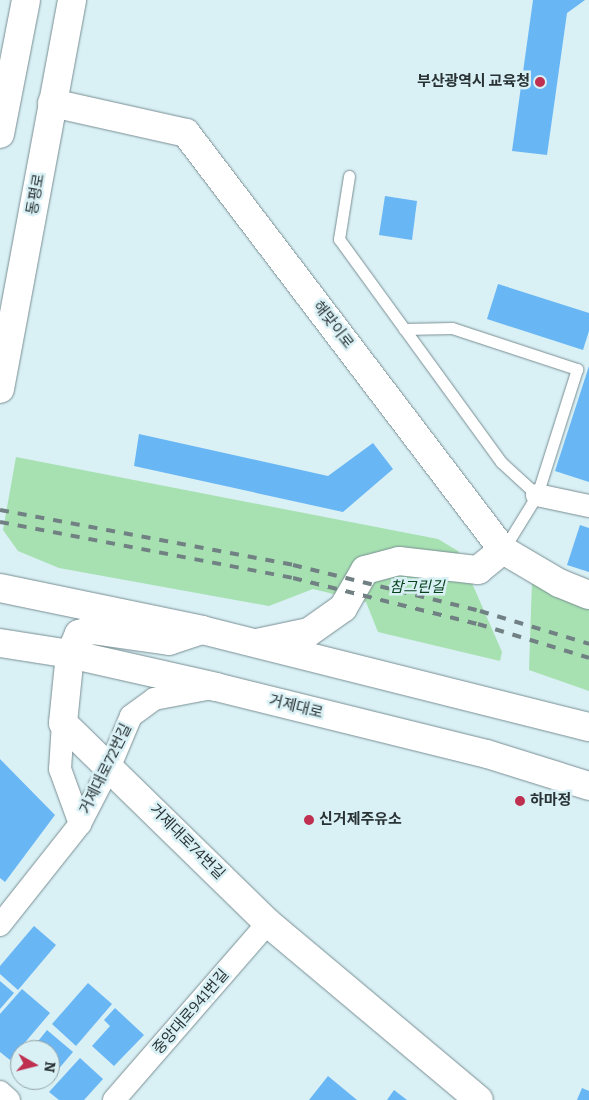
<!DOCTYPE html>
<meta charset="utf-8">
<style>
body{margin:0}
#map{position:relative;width:589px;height:1100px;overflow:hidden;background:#d9f0f5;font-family:Bitter,"Noto Sans KR",serif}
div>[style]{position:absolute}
.green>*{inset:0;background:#a7e1b1}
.building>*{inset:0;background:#69b6f5}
.roads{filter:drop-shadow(0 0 1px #798e93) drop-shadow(0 0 1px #798e93)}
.lane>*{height:11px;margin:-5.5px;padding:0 5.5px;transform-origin:5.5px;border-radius:5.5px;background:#fff}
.street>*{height:22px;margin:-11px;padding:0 11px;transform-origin:11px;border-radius:11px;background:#fff}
.secondary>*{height:28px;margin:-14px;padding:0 14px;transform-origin:14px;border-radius:14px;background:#fff}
.primary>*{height:28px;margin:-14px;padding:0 14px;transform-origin:14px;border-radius:14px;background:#fff}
.rail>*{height:4px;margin-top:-2px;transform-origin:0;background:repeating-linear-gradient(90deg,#718083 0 9px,transparent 0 18px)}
.dots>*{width:14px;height:14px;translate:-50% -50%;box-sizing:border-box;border:2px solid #d9f0f5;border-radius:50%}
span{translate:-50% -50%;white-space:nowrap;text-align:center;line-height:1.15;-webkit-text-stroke:5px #d9f0f5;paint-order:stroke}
.poi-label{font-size:15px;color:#293234;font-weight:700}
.right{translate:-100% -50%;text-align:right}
.left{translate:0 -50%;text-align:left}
.street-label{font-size:15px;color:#293234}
.park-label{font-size:15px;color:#06431c;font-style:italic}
.north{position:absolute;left:10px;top:1040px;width:50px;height:50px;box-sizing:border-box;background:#d9f0f5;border:1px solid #93a4a8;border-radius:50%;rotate:98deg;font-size:14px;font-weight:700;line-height:20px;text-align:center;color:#293234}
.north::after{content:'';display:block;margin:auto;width:18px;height:22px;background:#bf2f50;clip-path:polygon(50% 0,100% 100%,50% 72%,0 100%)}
</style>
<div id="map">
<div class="green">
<div style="clip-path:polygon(16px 457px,438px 539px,458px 551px,502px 652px,500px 661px,378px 632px,366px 602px,313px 589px,269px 606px,59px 568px,18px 551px,3px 530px)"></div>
<div style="clip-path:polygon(532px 581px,589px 605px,589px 691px,529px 670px)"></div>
</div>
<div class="building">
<div style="clip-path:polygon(533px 0,585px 0,567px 13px,547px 155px,512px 151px)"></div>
<div style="clip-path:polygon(385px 196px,417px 201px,412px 240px,379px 235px)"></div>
<div style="clip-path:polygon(498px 284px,589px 313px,589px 331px,583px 350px,487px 319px)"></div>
<div style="clip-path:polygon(589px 366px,589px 482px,555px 471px)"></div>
<div style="clip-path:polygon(139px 434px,328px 476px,373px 443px,393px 469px,343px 512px,134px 466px)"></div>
<div style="clip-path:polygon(580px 525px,589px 528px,589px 572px,567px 565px)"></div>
<div style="clip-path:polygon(0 759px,55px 815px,5px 882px,0 878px)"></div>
<div style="clip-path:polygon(34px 926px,56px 945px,18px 990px,0 974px,0 966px)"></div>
<div style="clip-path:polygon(0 981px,14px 993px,0 1009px)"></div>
<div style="clip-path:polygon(88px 983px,112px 1004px,76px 1046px,52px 1024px)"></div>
<div style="clip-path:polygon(22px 989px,50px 1013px,10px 1060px,0 1052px,0 1014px)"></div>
<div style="clip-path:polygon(115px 1008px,144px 1035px,114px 1066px,92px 1046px,110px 1026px,104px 1020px)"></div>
<div style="clip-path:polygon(47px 1030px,73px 1052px,50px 1079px,50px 1050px,31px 1050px)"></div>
<div style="clip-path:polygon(80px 1058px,103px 1079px,84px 1100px,59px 1100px,49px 1092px)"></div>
<div style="clip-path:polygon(328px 1076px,357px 1100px,309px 1100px)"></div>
<div style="clip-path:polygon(582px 1088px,589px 1091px,589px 1100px,577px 1100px)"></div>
<div style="clip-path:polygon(394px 1090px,407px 1100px,387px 1100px)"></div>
</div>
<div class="roads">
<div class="lane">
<div style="left:349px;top:176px;width:64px;rotate:99deg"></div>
<div style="left:339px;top:239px;width:276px;rotate:54deg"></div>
<div style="left:501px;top:462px;width:49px;rotate:42.5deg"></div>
<div style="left:537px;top:495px;width:65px;rotate:121.7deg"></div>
<div style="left:404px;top:329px;width:48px;rotate:-1.2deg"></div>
<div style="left:452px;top:328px;width:132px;rotate:18.2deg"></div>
<div style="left:577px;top:369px;width:132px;rotate:107.6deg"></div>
</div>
<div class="street">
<div style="left:537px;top:495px;width:53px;rotate:11.9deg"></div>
<div style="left:63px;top:723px;width:46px;rotate:93.7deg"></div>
<div style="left:60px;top:769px;width:59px;rotate:70deg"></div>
<div style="left:0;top:925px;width:129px;rotate:-51.6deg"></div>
<div style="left:80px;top:824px;width:65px;rotate:-62.7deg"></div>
<div style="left:110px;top:766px;width:54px;rotate:-67.2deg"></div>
<div style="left:131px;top:716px;width:29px;rotate:-36deg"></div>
<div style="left:154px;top:699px;width:59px;rotate:-10.7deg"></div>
<div style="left:0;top:1092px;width:12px;rotate:42deg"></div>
<div style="left:114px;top:1100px;width:235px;rotate:-49deg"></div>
</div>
<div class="secondary">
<div style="left:52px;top:103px;width:137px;rotate:12.6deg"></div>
<div style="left:186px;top:133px;width:524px;rotate:52.76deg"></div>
<div style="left:503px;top:550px;width:65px;rotate:30.5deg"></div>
<div style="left:559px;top:583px;width:32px;rotate:22deg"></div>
<div style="left:0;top:134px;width:136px;rotate:-79deg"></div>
<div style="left:0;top:389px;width:396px;rotate:-79.5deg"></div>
<div style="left:202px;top:630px;width:35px;rotate:162deg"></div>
<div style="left:169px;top:641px;width:78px;rotate:-171.9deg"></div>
<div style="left:92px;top:630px;width:14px;rotate:163deg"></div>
<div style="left:79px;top:634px;width:22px;rotate:114deg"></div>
<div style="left:70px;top:654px;width:69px;rotate:95.8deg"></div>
<div style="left:63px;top:723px;width:286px;rotate:44.3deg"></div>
<div style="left:268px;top:923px;width:275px;rotate:40deg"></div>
<div style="left:257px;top:643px;width:53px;rotate:-11.9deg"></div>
<div style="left:309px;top:632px;width:42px;rotate:-35.2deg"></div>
<div style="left:343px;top:608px;width:44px;rotate:-59.9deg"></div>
<div style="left:365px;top:570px;width:35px;rotate:-15deg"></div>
<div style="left:399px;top:561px;width:80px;rotate:6.5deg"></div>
<div style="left:478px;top:570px;width:32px;rotate:-39deg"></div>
</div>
<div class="primary">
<div style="left:0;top:588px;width:206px;rotate:11.7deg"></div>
<div style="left:202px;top:630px;width:399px;rotate:14.1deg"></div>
<div style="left:0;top:643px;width:71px;rotate:8.9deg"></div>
<div style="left:70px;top:654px;width:150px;rotate:12.7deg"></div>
<div style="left:216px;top:687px;width:279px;rotate:13.9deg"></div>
<div style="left:487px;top:754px;width:107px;rotate:17.4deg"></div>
</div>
</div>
<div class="rail">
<div style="left:0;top:510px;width:298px;rotate:10.6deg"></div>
<div style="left:293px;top:565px;width:193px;rotate:13.8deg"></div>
<div style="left:480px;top:611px;width:114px;rotate:16.8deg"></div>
<div style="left:0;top:522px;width:298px;rotate:10.8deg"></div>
<div style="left:293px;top:578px;width:191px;rotate:14deg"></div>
<div style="left:478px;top:624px;width:116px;rotate:17deg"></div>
</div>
<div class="dots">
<div style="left:540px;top:82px;background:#bf2f50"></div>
<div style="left:520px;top:801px;background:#bf2f50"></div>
<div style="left:309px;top:820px;background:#bf2f50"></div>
</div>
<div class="poi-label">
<span class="right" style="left:530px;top:82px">부산광역시 교육청</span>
<span class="left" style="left:530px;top:801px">하마정</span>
<span class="left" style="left:319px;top:820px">신거제주유소</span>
</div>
<div class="street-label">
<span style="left:36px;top:194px;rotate:-80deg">동평로</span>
<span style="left:333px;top:325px;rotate:52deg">해맞이로</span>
<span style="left:296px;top:707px;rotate:14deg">거제대로</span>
<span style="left:106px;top:769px;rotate:-64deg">거제대로72번길</span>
<span style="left:187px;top:842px;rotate:45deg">거제대로74번길</span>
<span style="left:191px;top:1012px;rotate:-49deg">중앙대로941번길</span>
</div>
<div class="park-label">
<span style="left:417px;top:588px">참그린길</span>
</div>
<div class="north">N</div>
</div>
